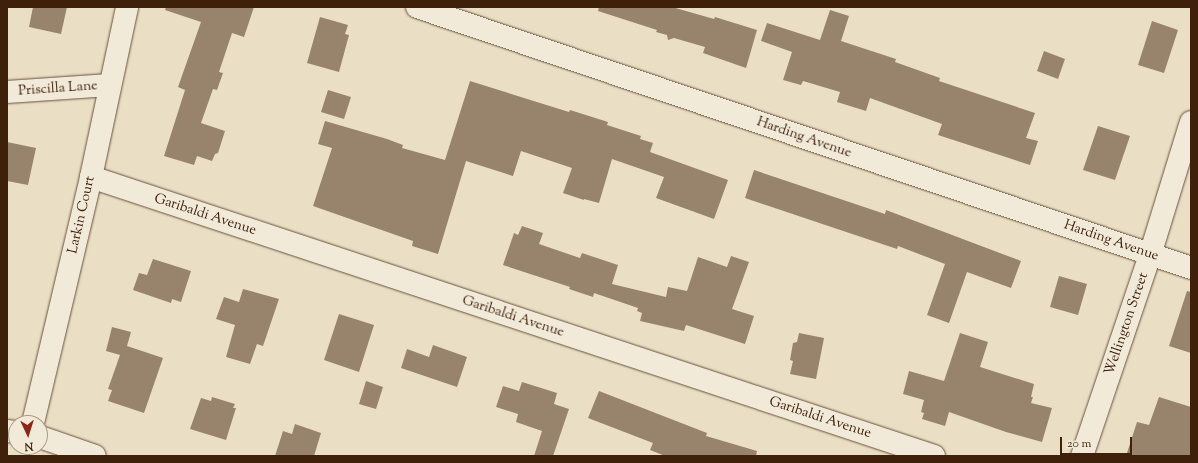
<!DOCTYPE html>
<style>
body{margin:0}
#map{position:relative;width:1198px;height:463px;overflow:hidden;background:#eadfc5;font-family:"Sorts Mill Goudy",serif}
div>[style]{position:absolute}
.building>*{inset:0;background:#98846c}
.roads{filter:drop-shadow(0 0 1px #6a503a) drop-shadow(0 0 1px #6a503a)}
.street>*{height:22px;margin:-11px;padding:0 11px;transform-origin:11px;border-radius:11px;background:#f1ead9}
span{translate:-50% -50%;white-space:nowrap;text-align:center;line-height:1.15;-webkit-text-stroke:3px #f1ead9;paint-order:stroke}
.street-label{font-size:14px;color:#3f210b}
.frame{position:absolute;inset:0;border:8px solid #3f210b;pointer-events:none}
.north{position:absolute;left:8px;top:415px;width:40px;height:40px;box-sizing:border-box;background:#f1ead9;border:1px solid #aa9a87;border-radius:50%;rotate:176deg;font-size:11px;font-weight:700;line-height:16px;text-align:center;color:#3f210b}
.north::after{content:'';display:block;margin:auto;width:14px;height:18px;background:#8f2418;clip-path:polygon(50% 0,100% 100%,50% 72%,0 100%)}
.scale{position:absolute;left:1060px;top:437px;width:72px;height:18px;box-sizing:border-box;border:2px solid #3f210b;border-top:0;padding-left:5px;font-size:12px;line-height:14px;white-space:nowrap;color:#3f210b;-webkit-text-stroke:3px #f1ead9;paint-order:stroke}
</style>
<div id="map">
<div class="building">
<div style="clip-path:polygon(33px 7px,67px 7px,61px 34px,29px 27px)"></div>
<div style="clip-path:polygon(166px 7px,254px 7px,244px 37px,232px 33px,219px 72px,223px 73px,217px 90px,213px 89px,201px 123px,225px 131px,218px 153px,215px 154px,212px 161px,197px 156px,194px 165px,164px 156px,185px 90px,178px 87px,201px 22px,165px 10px)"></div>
<div style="clip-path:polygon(599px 7px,672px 7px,714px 19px,715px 17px,757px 30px,746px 68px,703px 53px,705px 47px,674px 38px,668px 40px,667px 35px,656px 32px,657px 30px,598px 11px)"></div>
<div style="clip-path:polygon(830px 10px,849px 16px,841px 41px,896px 59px,895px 62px,940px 78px,939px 81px,1035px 113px,1026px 138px,1038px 141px,1030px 165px,938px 135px,942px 124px,870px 98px,866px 111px,837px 102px,840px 92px,803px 81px,801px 85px,783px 80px,792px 52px,761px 41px,767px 23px,820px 40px)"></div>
<div style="clip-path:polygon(320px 17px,348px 25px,345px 34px,349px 35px,339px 72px,307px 63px)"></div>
<div style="clip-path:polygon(1152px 21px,1178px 30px,1164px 73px,1138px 65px)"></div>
<div style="clip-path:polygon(1044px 51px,1065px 59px,1058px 79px,1037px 71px)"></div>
<div style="clip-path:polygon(470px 81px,569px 112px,570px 110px,608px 122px,607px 125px,641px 136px,640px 139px,653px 143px,650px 152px,728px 180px,714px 219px,656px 198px,664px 177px,612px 159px,599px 203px,584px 199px,584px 200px,563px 193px,572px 168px,521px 151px,513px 176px,466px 161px,438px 254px,412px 246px,413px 241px,313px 206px,332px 148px,318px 144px,325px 121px,387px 139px,403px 145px,402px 148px,445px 160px)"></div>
<div style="clip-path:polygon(328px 90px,351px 97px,344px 119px,321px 112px)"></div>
<div style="clip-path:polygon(1098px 126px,1130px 136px,1115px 180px,1083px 170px)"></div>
<div style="clip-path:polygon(7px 142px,36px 148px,28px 185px,7px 181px)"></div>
<div style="clip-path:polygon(754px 170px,885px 214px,886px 210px,1021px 261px,1011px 288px,967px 272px,949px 323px,927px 315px,945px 264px,898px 246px,897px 249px,745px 198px)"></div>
<div style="clip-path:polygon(522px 226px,543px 233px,539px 244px,580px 258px,582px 253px,618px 265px,612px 284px,666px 297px,668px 287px,687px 291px,698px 257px,727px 267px,731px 256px,749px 262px,732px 309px,754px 316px,745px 344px,686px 325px,684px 331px,640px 321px,642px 313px,637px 311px,638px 308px,594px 293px,593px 297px,569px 289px,570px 287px,503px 265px,514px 233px,518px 235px)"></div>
<div style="clip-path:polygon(153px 259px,191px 271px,181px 302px,172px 299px,171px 303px,133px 290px,139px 273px,147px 275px)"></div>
<div style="clip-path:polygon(1059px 276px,1087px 284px,1078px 315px,1050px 307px)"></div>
<div style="clip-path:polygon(243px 289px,279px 299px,263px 346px,257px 344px,250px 364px,226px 357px,235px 325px,216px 319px,224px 297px,239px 302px)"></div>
<div style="clip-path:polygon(1187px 291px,1191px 292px,1191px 353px,1169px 346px)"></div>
<div style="clip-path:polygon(339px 314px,374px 325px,359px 372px,324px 360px)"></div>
<div style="clip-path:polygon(112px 327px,131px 332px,127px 346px,163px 358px,144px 413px,108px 401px,112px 390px,108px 389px,120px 355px,106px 351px)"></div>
<div style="clip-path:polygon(799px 333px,824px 338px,816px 379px,790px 374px,793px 361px,790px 360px,793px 343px,797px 342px)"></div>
<div style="clip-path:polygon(960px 333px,988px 342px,980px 367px,1034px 384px,1031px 397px,1033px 397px,1031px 403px,1052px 408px,1042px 442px,1006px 432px,949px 412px,945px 426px,922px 419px,924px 413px,921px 412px,924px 400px,903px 394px,909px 371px,944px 381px)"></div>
<div style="clip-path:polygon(433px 345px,467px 357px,457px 387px,401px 368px,407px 349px,429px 357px)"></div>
<div style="clip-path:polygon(366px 381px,383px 387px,376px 409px,359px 404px)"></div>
<div style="clip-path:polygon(522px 382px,557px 393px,554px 404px,569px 409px,553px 456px,534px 456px,542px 431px,516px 422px,518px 414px,496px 407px,503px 386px,519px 391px)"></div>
<div style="clip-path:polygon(599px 391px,707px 433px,706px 436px,757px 451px,756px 456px,665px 456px,650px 450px,653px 443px,588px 418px)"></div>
<div style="clip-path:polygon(212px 397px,235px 404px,233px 408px,236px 408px,226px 440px,190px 429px,201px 398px,211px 401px)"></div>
<div style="clip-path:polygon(1159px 397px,1191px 407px,1191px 456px,1126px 456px,1137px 422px,1149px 425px)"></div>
<div style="clip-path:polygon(295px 424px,321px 433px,314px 456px,275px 456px,283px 431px,292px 434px)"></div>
</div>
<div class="roads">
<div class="street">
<div style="left:417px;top:7px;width:817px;rotate:18.63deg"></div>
<div style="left:7px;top:92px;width:103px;rotate:-3.9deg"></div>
<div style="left:91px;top:177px;width:888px;rotate:18.31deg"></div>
<div style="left:33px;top:423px;width:253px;rotate:-76.7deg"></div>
<div style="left:91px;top:177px;width:174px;rotate:-78deg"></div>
<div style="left:7px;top:431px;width:9px;rotate:6deg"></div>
<div style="left:40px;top:437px;width:58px;rotate:19.1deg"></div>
<div style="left:1082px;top:456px;width:212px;rotate:-71.3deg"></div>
<div style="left:1150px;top:255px;width:139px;rotate:-72.9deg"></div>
</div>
</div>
<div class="street-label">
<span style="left:58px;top:89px;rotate:-4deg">Priscilla Lane</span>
<span style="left:804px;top:138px;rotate:19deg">Harding Avenue</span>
<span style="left:82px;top:215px;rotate:-77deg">Larkin Court</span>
<span style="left:205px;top:215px;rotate:18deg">Garibaldi Avenue</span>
<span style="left:1111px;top:241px;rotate:19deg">Harding Avenue</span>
<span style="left:513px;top:317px;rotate:18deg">Garibaldi Avenue</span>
<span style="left:1127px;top:324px;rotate:-71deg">Wellington Street</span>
<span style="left:820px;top:418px;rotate:18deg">Garibaldi Avenue</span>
</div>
<div class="frame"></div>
<div class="north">N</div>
<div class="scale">20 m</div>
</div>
